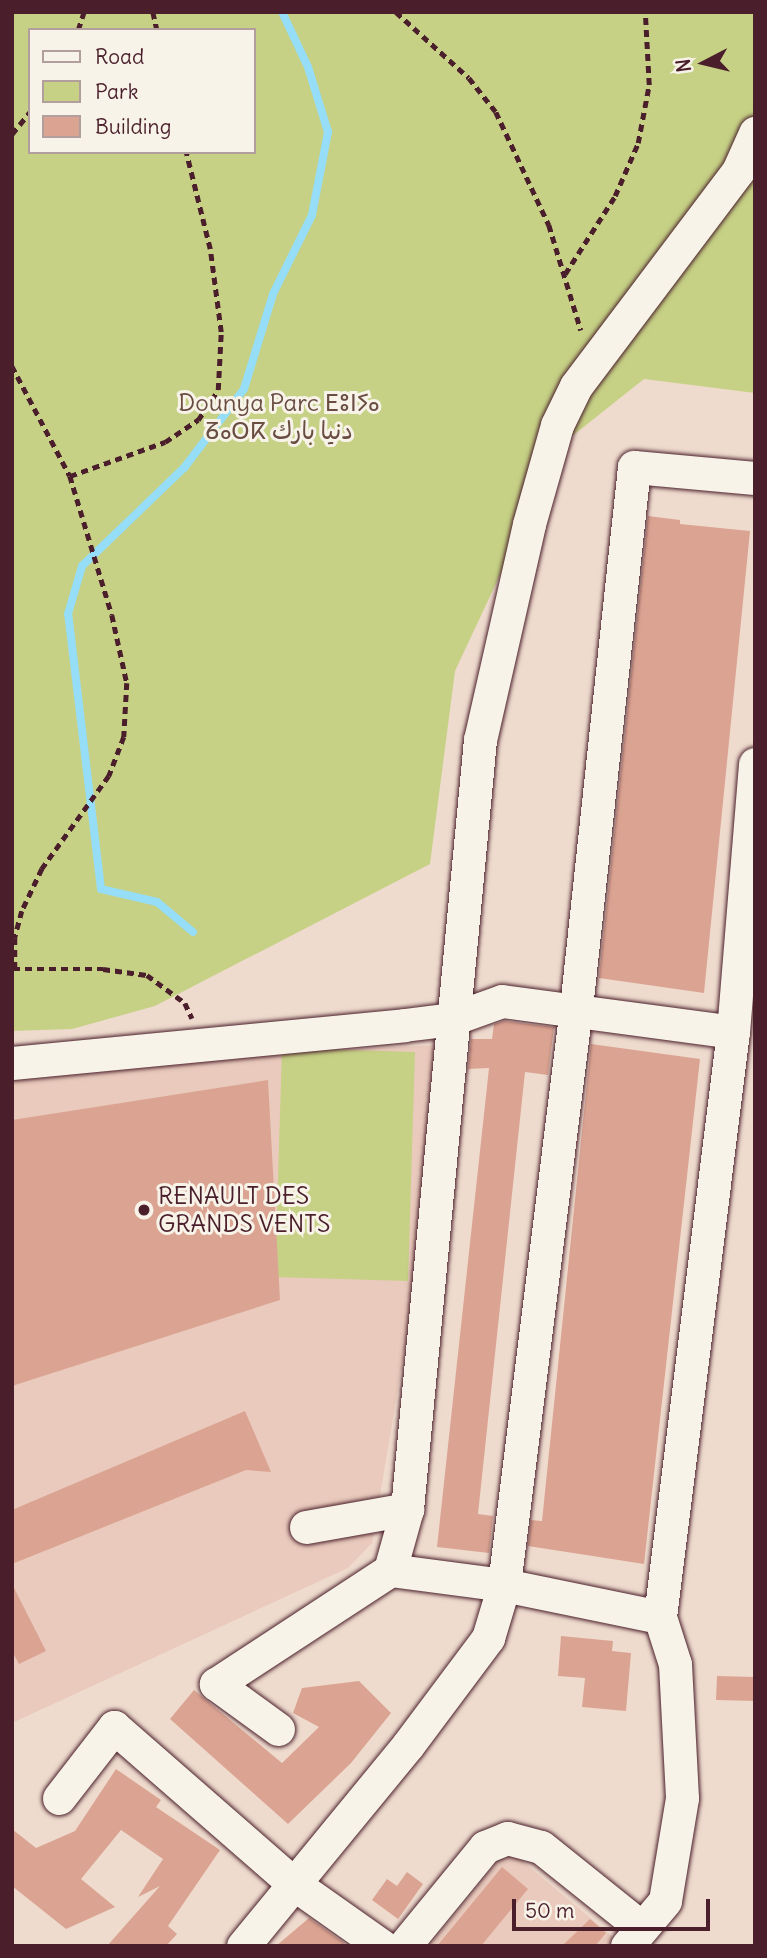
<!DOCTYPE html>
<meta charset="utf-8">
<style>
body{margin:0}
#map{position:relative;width:767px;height:1958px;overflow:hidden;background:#efdbce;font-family:Delius,"Playpen Sans Arabic","Noto Sans Tifinagh",sans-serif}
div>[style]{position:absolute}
.built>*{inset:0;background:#e9cabc}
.green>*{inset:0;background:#c6d185}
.stream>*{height:8px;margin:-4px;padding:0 4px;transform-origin:4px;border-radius:4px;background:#96ddf8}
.building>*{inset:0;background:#dba492}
.path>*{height:4.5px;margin-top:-2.25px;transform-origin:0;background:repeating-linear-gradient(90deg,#4a1f2b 0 7px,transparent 0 12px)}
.roads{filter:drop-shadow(0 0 2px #4a1f2b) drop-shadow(0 0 2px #4a1f2b)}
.minor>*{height:33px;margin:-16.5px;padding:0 16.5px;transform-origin:16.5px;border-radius:16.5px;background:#f7f3e8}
.dots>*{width:19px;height:19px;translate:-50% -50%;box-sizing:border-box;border:4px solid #f7f3e8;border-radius:50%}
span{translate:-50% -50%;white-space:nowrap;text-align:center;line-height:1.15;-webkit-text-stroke:6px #f7f3e8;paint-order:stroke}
.park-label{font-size:24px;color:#694c42}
.poi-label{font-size:24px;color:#4a1f2b}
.left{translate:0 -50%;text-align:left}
.frame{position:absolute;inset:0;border:14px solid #4a1f2b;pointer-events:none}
.legend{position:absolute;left:28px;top:28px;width:228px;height:126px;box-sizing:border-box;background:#f7f3e8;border:2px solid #b29e9c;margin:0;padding:9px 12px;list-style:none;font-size:21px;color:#4a1f2b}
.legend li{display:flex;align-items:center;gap:14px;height:35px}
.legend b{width:35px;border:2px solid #b29e9c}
.north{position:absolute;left:669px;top:28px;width:70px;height:70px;-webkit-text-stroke:5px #f7f3e8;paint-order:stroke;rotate:263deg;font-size:19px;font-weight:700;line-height:28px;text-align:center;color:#4a1f2b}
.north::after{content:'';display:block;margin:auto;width:24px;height:32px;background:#4a1f2b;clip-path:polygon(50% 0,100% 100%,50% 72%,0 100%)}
.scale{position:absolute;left:512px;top:1899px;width:198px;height:32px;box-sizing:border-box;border:4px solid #4a1f2b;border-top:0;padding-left:9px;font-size:21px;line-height:24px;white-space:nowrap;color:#4a1f2b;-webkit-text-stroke:5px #f7f3e8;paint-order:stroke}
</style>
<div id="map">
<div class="built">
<div style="clip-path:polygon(442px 1045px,414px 1293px,372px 1543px,348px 1568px,12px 1723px,12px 1080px,114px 1060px)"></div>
<div style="clip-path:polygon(508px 1849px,614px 1938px,608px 1946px,429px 1946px)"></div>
</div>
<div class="green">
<div style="clip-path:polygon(evenodd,12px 12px,755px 12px,755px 393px,644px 379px,561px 445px,455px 671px,430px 864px,155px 1006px,72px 1029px,12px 1031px,12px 12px,30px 30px,254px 30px,254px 152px,30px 152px,30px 30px)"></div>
<div style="clip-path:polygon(282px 1048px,415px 1052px,408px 1281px,275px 1277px)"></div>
</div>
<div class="stream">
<div style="left:193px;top:932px;width:47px;rotate:-140.2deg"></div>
<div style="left:157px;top:902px;width:57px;rotate:-166.9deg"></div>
<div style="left:101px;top:889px;width:277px;rotate:-96.8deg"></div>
<div style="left:68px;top:614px;width:50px;rotate:-73.7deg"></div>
<div style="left:82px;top:566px;width:141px;rotate:-43.9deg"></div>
<div style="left:184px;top:468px;width:99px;rotate:-52.8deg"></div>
<div style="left:244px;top:389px;width:99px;rotate:-73deg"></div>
<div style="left:273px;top:294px;width:88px;rotate:-63.7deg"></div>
<div style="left:312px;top:215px;width:85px;rotate:-79.1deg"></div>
<div style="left:328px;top:132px;width:68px;rotate:-107.1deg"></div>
<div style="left:308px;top:67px;width:61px;rotate:-115.3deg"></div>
</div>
<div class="building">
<div style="clip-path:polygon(648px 516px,680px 520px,680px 524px,750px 531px,704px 993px,599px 978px)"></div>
<div style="clip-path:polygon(504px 1021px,554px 1027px,548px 1075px,525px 1072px,478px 1514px,493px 1516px,489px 1553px,437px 1547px,489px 1068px,468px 1069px,471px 1039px,492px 1039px,494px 1024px)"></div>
<div style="clip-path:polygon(591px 1044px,700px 1059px,644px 1564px,528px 1546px,531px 1520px,542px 1521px)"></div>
<div style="clip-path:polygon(268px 1080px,280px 1300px,12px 1386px,12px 1120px)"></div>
<div style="clip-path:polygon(245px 1411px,271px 1472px,246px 1470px,12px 1564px,12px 1510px)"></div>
<div style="clip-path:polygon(12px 1584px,46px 1651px,19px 1664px,12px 1651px)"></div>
<div style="clip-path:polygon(561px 1636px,613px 1641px,612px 1651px,631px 1653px,626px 1711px,582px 1707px,585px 1678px,558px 1676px)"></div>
<div style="clip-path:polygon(717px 1676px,755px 1677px,755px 1701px,716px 1700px)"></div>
<div style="clip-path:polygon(359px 1681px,391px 1713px,351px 1763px,288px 1824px,170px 1719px,194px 1690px,282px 1763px,319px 1727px,293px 1713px,302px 1688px)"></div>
<div style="clip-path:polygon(116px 1769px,161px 1800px,156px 1807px,220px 1850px,168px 1926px,177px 1934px,166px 1946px,107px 1946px,160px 1886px,138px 1897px,163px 1859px,121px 1830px,81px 1879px,115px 1907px,66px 1929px,12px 1886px,12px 1829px,36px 1848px,75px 1831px)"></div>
<div style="clip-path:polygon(502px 1867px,528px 1889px,481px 1946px,437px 1946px)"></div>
<div style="clip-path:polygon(407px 1872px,423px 1884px,398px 1919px,372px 1900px,387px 1879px,397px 1886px)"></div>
<div style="clip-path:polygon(309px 1918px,343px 1942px,346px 1946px,276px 1946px)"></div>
<div style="clip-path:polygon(590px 1919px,606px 1933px,595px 1946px,562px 1946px)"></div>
</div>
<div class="path">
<div style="left:153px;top:12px;width:18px;rotate:77deg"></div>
<div style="left:396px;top:12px;width:98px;rotate:42.1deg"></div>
<div style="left:469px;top:78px;width:43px;rotate:51.5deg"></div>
<div style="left:496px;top:112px;width:125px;rotate:64.9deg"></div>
<div style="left:549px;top:225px;width:110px;rotate:73.1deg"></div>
<div style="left:78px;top:30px;width:19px;rotate:-72deg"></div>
<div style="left:12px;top:134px;width:28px;rotate:-51deg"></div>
<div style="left:565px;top:274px;width:93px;rotate:-57.3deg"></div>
<div style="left:615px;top:196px;width:58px;rotate:-66.5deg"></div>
<div style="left:638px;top:143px;width:59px;rotate:-79.3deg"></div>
<div style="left:649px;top:85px;width:73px;rotate:-93.1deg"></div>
<div style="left:12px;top:366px;width:124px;rotate:62.2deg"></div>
<div style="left:70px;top:476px;width:145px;rotate:73.2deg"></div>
<div style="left:112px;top:615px;width:70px;rotate:77.6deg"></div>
<div style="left:127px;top:683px;width:54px;rotate:93.2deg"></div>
<div style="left:124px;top:737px;width:42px;rotate:111deg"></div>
<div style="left:109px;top:776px;width:115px;rotate:125.8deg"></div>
<div style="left:42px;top:869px;width:47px;rotate:115.5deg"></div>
<div style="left:22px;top:911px;width:28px;rotate:105deg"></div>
<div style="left:15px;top:938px;width:31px;rotate:90deg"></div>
<div style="left:70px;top:476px;width:101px;rotate:-19.7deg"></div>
<div style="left:165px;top:442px;width:40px;rotate:-34deg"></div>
<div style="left:198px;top:420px;width:36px;rotate:-56deg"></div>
<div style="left:218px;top:390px;width:58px;rotate:-87deg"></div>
<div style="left:221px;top:332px;width:84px;rotate:-97.5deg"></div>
<div style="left:210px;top:249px;width:100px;rotate:-103.9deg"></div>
<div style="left:13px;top:969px;width:90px"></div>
<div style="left:103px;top:969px;width:44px;rotate:7.8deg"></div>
<div style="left:147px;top:975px;width:47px;rotate:36.4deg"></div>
<div style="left:185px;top:1003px;width:17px;rotate:65deg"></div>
</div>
<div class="roads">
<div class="minor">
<div style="left:12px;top:1063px;width:394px;rotate:-5.5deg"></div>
<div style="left:404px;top:1025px;width:48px;rotate:-7.1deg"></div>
<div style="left:452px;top:1019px;width:53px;rotate:-19.8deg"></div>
<div style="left:502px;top:1001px;width:233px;rotate:7.6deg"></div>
<div style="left:306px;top:1527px;width:103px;rotate:-10.1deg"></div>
<div style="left:390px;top:1570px;width:63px;rotate:-74.4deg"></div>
<div style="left:407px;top:1509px;width:772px;rotate:-84.58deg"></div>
<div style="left:480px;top:740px;width:221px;rotate:-77.2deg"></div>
<div style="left:529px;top:524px;width:103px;rotate:-74.2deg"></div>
<div style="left:557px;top:425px;width:43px;rotate:-64deg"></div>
<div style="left:576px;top:386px;width:269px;rotate:-53deg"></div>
<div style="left:738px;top:171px;width:42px;rotate:-65.9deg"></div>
<div style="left:660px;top:1617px;width:590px;rotate:-82.89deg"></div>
<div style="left:733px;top:1032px;width:269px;rotate:-85.3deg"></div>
<div style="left:278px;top:1729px;width:77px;rotate:-144deg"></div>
<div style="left:216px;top:1684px;width:208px;rotate:-33.2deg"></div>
<div style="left:390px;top:1570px;width:115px;rotate:7.5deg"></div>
<div style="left:504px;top:1585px;width:159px;rotate:11.6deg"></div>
<div style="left:660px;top:1617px;width:49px;rotate:72.3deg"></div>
<div style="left:675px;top:1664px;width:134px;rotate:87deg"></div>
<div style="left:682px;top:1798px;width:104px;rotate:99.4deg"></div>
<div style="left:665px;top:1901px;width:59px;rotate:130.2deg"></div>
<div style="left:59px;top:1798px;width:90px;rotate:-52.2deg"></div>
<div style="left:114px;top:1727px;width:239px;rotate:41.1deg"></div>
<div style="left:294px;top:1884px;width:108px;rotate:35.2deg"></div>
<div style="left:243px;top:1946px;width:260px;rotate:-50.6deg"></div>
<div style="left:408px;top:1745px;width:134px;rotate:-53.2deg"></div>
<div style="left:488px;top:1638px;width:55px;rotate:-73.2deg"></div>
<div style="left:504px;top:1585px;width:581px;rotate:-82.89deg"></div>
<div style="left:576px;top:1008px;width:544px;rotate:-83.88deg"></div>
<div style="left:634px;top:467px;width:121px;rotate:5.2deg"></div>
<div style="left:404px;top:1946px;width:128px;rotate:-50.7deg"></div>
<div style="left:485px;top:1847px;width:24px;rotate:-22deg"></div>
<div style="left:507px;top:1838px;width:35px;rotate:15deg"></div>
<div style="left:541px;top:1847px;width:129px;rotate:38.7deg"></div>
</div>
</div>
<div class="dots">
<div style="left:144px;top:1210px;background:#4a1f2b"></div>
</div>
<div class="park-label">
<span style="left:279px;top:417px">Dounya Parc ⴹⵓⵏⵢⴰ<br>ⵒⴰⵔⴽ دنيا بارك</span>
</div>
<div class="poi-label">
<span class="left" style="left:158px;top:1210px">RENAULT DES<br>GRANDS VENTS</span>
</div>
<div class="frame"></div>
<ul class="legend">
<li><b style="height:9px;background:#f7f3e8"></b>Road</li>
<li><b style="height:19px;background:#c6d185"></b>Park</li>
<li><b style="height:19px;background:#dba492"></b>Building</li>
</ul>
<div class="north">N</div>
<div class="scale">50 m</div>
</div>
